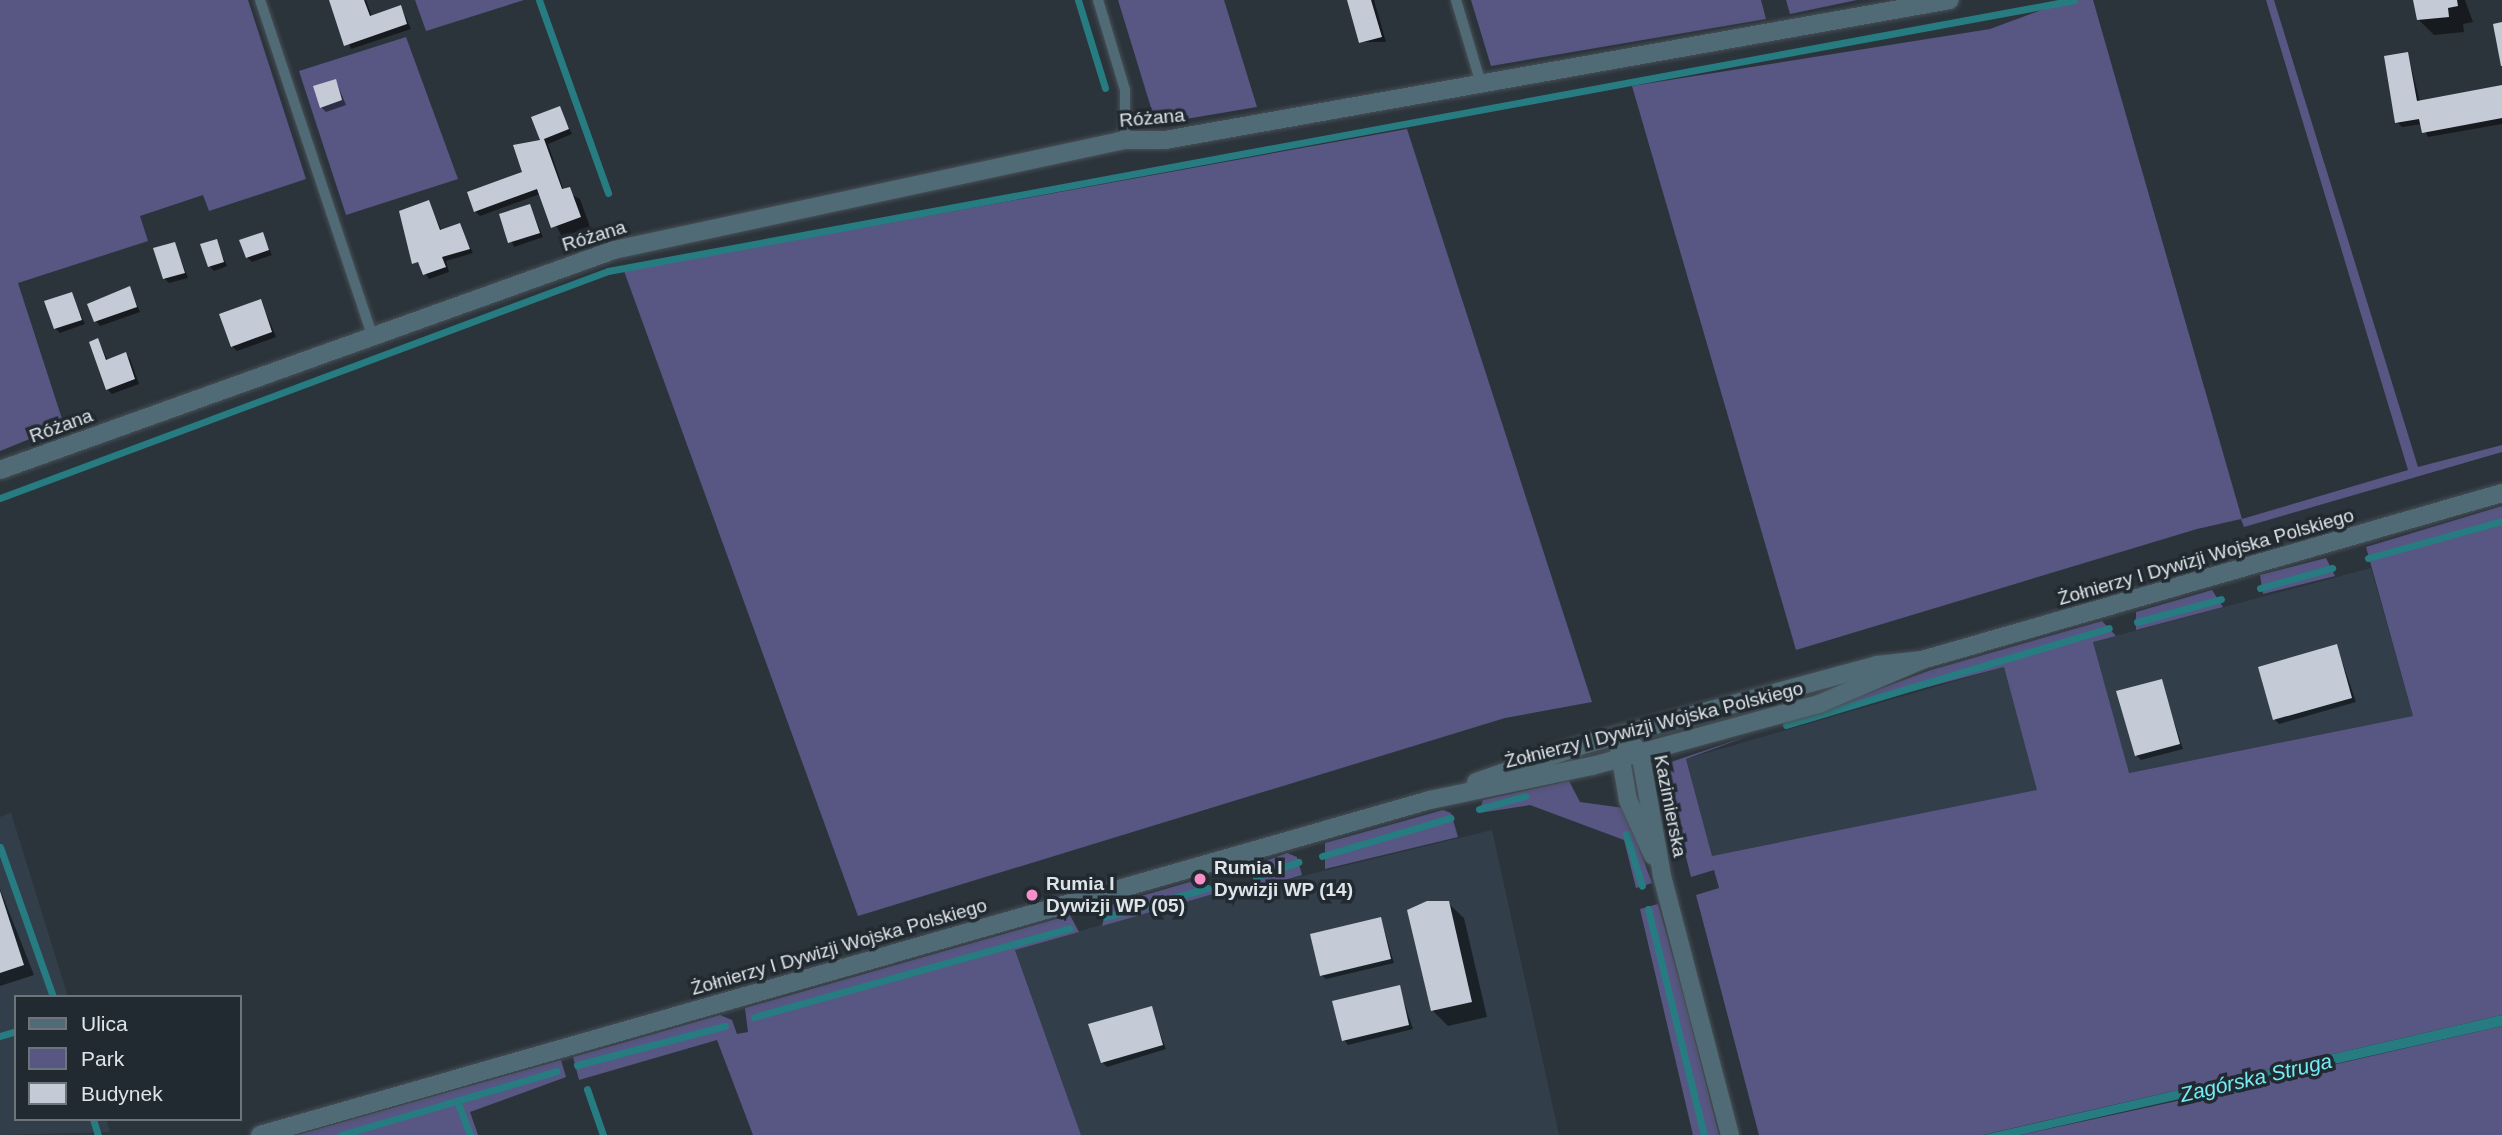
<!DOCTYPE html>
<meta charset="utf-8">
<style>
body{margin:0}
#map{position:relative;width:2502px;height:1135px;overflow:hidden;background:#2c343b;font-family:Helvetica,sans-serif}
div>[style]{position:absolute}
.built>*{inset:0;background:#323f4a}
.green>*{inset:0;background:#585683}
.water>*{inset:0;background:#267c81}
.shadow>*{inset:0;background:#0007}
.stream>*{height:7px;margin:-3.5px;padding:0 3.5px;transform-origin:3.5px;border-radius:3.5px;background:#267c81}
.building>*{inset:0;background:#c5cbd6}
.roads{filter:drop-shadow(0 0 2px #485057) drop-shadow(0 0 2px #485057)}
.service>*{height:10px;margin:-5px;padding:0 5px;transform-origin:5px;border-radius:5px;background:#506b75}
.minor>*{height:18px;margin:-9px;padding:0 9px;transform-origin:9px;border-radius:9px;background:#506b75}
.tertiary>*{height:18px;margin:-9px;padding:0 9px;transform-origin:9px;border-radius:9px;background:#506b75}
.dots>*{width:19px;height:19px;translate:-50% -50%;box-sizing:border-box;border:4px solid #222a31;border-radius:50%}
span{translate:-50% -50%;white-space:nowrap;text-align:center;line-height:1.15;-webkit-text-stroke:7px #222a31;paint-order:stroke}
.street-label{font-size:19px;color:#dee4e8}
.poi-label{font-size:19px;color:#dee4e8;font-weight:700}
.left{translate:0 -50%;text-align:left}
.water-label{font-size:21px;color:#73ecf4;font-style:italic}
.legend{position:absolute;left:14px;top:995px;width:228px;height:126px;box-sizing:border-box;background:#222a31;border:2px solid #6d747a;margin:0;padding:9px 12px;list-style:none;font-size:21px;color:#dee4e8}
.legend li{display:flex;align-items:center;gap:14px;height:35px}
.legend b{width:35px;border:2px solid #6d747a}
</style>
<div id="map">
<div class="built">
<div style="clip-path:polygon(2371px 568px,2413px 716px,2128px 773px,2093px 642px)"></div>
<div style="clip-path:polygon(2004px 667px,2038px 790px,1712px 856px,1686px 759px)"></div>
<div style="clip-path:polygon(11px 813px,68px 997px,16px 997px,16px 1119px,106px 1119px,110px 1132px,0 1135px,0 817px)"></div>
<div style="clip-path:polygon(1492px 830px,1559px 1135px,1081px 1135px,1015px 949px,1252px 883px,1262px 886px)"></div>
</div>
<div class="green">
<div style="clip-path:polygon(0 0,248px 0,306px 179px,209px 211px,203px 195px,140px 216px,148px 241px,18px 283px,64px 425px,0 451px)"></div>
<div style="clip-path:polygon(415px 0,524px 0,426px 31px)"></div>
<div style="clip-path:polygon(1118px 0,1224px 0,1257px 107px,1156px 124px)"></div>
<div style="clip-path:polygon(1471px 0,1761px 0,1766px 19px,1491px 66px)"></div>
<div style="clip-path:polygon(1786px 0,1857px 0,1790px 14px)"></div>
<div style="clip-path:polygon(2068px 0,2093px 0,2242px 519px,2408px 470px,2266px 0,2274px 0,2418px 467px,2502px 445px,2502px 452px,2244px 527px,2241px 519px,2197px 529px,1796px 650px,1632px 86px,1990px 29px)"></div>
<div style="clip-path:polygon(406px 37px,458px 179px,346px 215px,299px 71px)"></div>
<div style="clip-path:polygon(1407px 129px,1592px 702px,1505px 718px,858px 916px,624px 271px)"></div>
<div style="clip-path:polygon(2502px 506px,2502px 1015px,1983px 1135px,1759px 1135px,1696px 895px,1719px 888px,1714px 870px,1691px 877px,1664px 770px,1668px 763px,1751px 735px,1686px 759px,1712px 856px,2037px 790px,2004px 667px,1779px 726px,1931px 670px,2102px 621px,2116px 636px,2093px 642px,2129px 773px,2413px 716px,2366px 547px)"></div>
<div style="clip-path:polygon(2326px 558px,2335px 576px,2263px 594px,2260px 575px)"></div>
<div style="clip-path:polygon(2212px 590px,2223px 607px,2136px 630px,2136px 612px)"></div>
<div style="clip-path:polygon(1569px 781px,1580px 802px,1624px 808px,1652px 883px,1636px 888px,1624px 840px,1530px 805px,1479px 813px,1483px 800px)"></div>
<div style="clip-path:polygon(1443px 810px,1451px 813px,1458px 837px,1325px 869px,1325px 843px)"></div>
<div style="clip-path:polygon(1287px 853px,1297px 857px,1302px 875px,1261px 887px,1252px 883px,1257px 864px)"></div>
<div style="clip-path:polygon(1193px 881px,1220px 892px,1102px 926px,1107px 906px)"></div>
<div style="clip-path:polygon(1658px 904px,1686px 1005px,1719px 1135px,1693px 1135px,1640px 909px)"></div>
<div style="clip-path:polygon(1070px 915px,1079px 932px,1015px 950px,1081px 1135px,753px 1135px,717px 1040px,579px 1080px,573px 1057px,720px 1015px,732px 1020px,737px 1034px,748px 1032px,745px 1008px)"></div>
<div style="clip-path:polygon(2502px 1026px,2502px 1135px,2020px 1135px,2168px 1103px)"></div>
<div style="clip-path:polygon(561px 1060px,566px 1077px,470px 1112px,478px 1135px,297px 1135px)"></div>
</div>
<div class="water">
<div style="clip-path:polygon(2502px 1015px,2502px 1026px,2467px 1034px,2020px 1135px,1984px 1135px)"></div>
</div>
<div class="shadow">
<div style="clip-path:polygon(331px 0,366px 0,372px 17px,401px 7px,411px 29px,351px 49px)"></div>
<div style="clip-path:polygon(1349px 0,1374px 0,1386px 42px,1361px 42px)"></div>
<div style="clip-path:polygon(2415px 0,2465px 0,2473px 22px,2463px 24px,2464px 32px,2434px 35px,2418px 19px)"></div>
<div style="clip-path:polygon(2408px 54px,2420px 102px,2502px 87px,2502px 124px,2428px 137px,2422px 124px,2402px 127px,2397px 122px)"></div>
<div style="clip-path:polygon(336px 81px,346px 105px,326px 112px,321px 107px)"></div>
<div style="clip-path:polygon(559px 108px,572px 134px,548px 144px,564px 191px,580px 199px,590px 227px,562px 237px,540px 194px,480px 216px,475px 211px,524px 173px,543px 142px,534px 118px)"></div>
<div style="clip-path:polygon(428px 202px,442px 231px,459px 225px,473px 253px,446px 261px,449px 272px,429px 279px,407px 244px)"></div>
<div style="clip-path:polygon(530px 206px,543px 237px,514px 247px,501px 216px)"></div>
<div style="clip-path:polygon(262px 234px,272px 255px,252px 262px,247px 257px)"></div>
<div style="clip-path:polygon(216px 241px,227px 266px,214px 271px,209px 266px)"></div>
<div style="clip-path:polygon(175px 244px,188px 278px,169px 283px,164px 278px)"></div>
<div style="clip-path:polygon(129px 288px,140px 312px,100px 326px,96px 321px)"></div>
<div style="clip-path:polygon(72px 294px,85px 324px,60px 333px,55px 328px)"></div>
<div style="clip-path:polygon(261px 301px,276px 337px,237px 351px,232px 346px)"></div>
<div style="clip-path:polygon(98px 340px,108px 361px,125px 354px,130px 359px,139px 384px,112px 394px,107px 389px)"></div>
<div style="clip-path:polygon(2337px 646px,2356px 702px,2279px 724px,2274px 719px)"></div>
<div style="clip-path:polygon(2161px 681px,2183px 749px,2141px 760px,2136px 755px)"></div>
<div style="clip-path:polygon(0 889px,34px 975px,0 986px)"></div>
<div style="clip-path:polygon(1448px 903px,1464px 918px,1487px 1017px,1448px 1026px,1432px 1010px)"></div>
<div style="clip-path:polygon(1381px 919px,1394px 963px,1326px 979px,1321px 975px)"></div>
<div style="clip-path:polygon(1399px 987px,1413px 1029px,1348px 1045px,1344px 1040px)"></div>
<div style="clip-path:polygon(1151px 1008px,1166px 1049px,1107px 1067px,1102px 1062px)"></div>
</div>
<div class="stream">
<div style="left:539px;top:0;width:205px;rotate:70.3deg"></div>
<div style="left:1078px;top:0;width:92px;rotate:72.9deg"></div>
<div style="left:0;top:498px;width:649px;rotate:-20.47deg"></div>
<div style="left:608px;top:271px;width:1491px;rotate:-10.47deg"></div>
<div style="left:2368px;top:558px;width:139px;rotate:-15.4deg"></div>
<div style="left:2260px;top:588px;width:75px;rotate:-15.5deg"></div>
<div style="left:2137px;top:622px;width:87px;rotate:-15.3deg"></div>
<div style="left:1786px;top:725px;width:337px;rotate:-16.7deg"></div>
<div style="left:1479px;top:809px;width:48px;rotate:-15.8deg"></div>
<div style="left:1626px;top:834px;width:54px;rotate:72.9deg"></div>
<div style="left:0;top:847px;width:159px;rotate:70.5deg"></div>
<div style="left:1322px;top:856px;width:134px;rotate:-16.5deg"></div>
<div style="left:1256px;top:877px;width:45px;rotate:-19.7deg"></div>
<div style="left:1648px;top:909px;width:233px;rotate:76.1deg"></div>
<div style="left:1106px;top:917px;width:106px;rotate:-15.9deg"></div>
<div style="left:754px;top:1017px;width:328px;rotate:-15.7deg"></div>
<div style="left:0;top:1036px;width:17px;rotate:-17deg"></div>
<div style="left:577px;top:1065px;width:153px;rotate:-14.8deg"></div>
<div style="left:587px;top:1089px;width:49px;rotate:70.8deg"></div>
<div style="left:457px;top:1101px;width:36px;rotate:69deg"></div>
<div style="left:93px;top:1119px;width:17px;rotate:73deg"></div>
<div style="left:341px;top:1135px;width:225px;rotate:-16.5deg"></div>
</div>
<div class="building">
<div style="clip-path:polygon(329px 0,364px 0,370px 16px,401px 5px,407px 24px,344px 46px)"></div>
<div style="clip-path:polygon(1347px 0,1371px 0,1382px 37px,1359px 43px)"></div>
<div style="clip-path:polygon(2413px 0,2457px 0,2458px 6px,2448px 8px,2449px 17px,2417px 20px)"></div>
<div style="clip-path:polygon(2502px 22px,2502px 66px,2501px 66px,2493px 24px)"></div>
<div style="clip-path:polygon(2408px 52px,2417px 101px,2502px 85px,2502px 118px,2422px 133px,2419px 119px,2395px 123px,2384px 56px)"></div>
<div style="clip-path:polygon(336px 79px,342px 100px,320px 108px,313px 86px)"></div>
<div style="clip-path:polygon(560px 106px,569px 129px,544px 139px,562px 189px,570px 187px,581px 217px,551px 228px,537px 189px,474px 212px,467px 192px,522px 172px,513px 145px,540px 140px,531px 117px)"></div>
<div style="clip-path:polygon(429px 200px,440px 230px,460px 223px,470px 249px,442px 257px,446px 267px,423px 275px,418px 262px,412px 264px,399px 211px)"></div>
<div style="clip-path:polygon(530px 204px,540px 233px,508px 243px,499px 214px)"></div>
<div style="clip-path:polygon(263px 232px,269px 250px,246px 258px,239px 240px)"></div>
<div style="clip-path:polygon(217px 239px,224px 262px,208px 267px,200px 244px)"></div>
<div style="clip-path:polygon(175px 242px,185px 273px,163px 279px,153px 248px)"></div>
<div style="clip-path:polygon(130px 286px,137px 307px,94px 322px,87px 304px)"></div>
<div style="clip-path:polygon(72px 292px,82px 320px,54px 329px,44px 301px)"></div>
<div style="clip-path:polygon(261px 299px,272px 332px,231px 347px,219px 314px)"></div>
<div style="clip-path:polygon(98px 338px,106px 360px,126px 352px,135px 379px,106px 390px,89px 342px)"></div>
<div style="clip-path:polygon(2337px 644px,2352px 698px,2273px 720px,2258px 667px)"></div>
<div style="clip-path:polygon(2162px 679px,2180px 744px,2135px 756px,2116px 691px)"></div>
<div style="clip-path:polygon(0 891px,24px 965px,0 973px)"></div>
<div style="clip-path:polygon(1449px 901px,1472px 1002px,1431px 1011px,1407px 910px,1427px 901px)"></div>
<div style="clip-path:polygon(1381px 917px,1391px 959px,1320px 976px,1310px 934px)"></div>
<div style="clip-path:polygon(1400px 985px,1409px 1025px,1342px 1041px,1332px 1001px)"></div>
<div style="clip-path:polygon(1152px 1006px,1163px 1045px,1101px 1063px,1088px 1024px)"></div>
</div>
<div class="roads">
<div class="service">
<div style="left:260px;top:0;width:352px;rotate:71.5deg"></div>
<div style="left:1098px;top:0;width:94px;rotate:73.3deg"></div>
<div style="left:1125px;top:90px;width:50px;rotate:90deg"></div>
<div style="left:1456px;top:0;width:88px;rotate:73.4deg"></div>
</div>
<div class="minor">
<div style="left:0;top:470px;width:652px;rotate:-19.71deg"></div>
<div style="left:614px;top:250px;width:523px;rotate:-12.15deg"></div>
<div style="left:1125px;top:140px;width:40px"></div>
<div style="left:1165px;top:140px;width:797px;rotate:-10.11deg"></div>
</div>
<div class="tertiary">
<div style="left:1632px;top:744px;width:11px;rotate:45deg"></div>
<div style="left:1640px;top:752px;width:126px;rotate:79.9deg"></div>
<div style="left:1662px;top:876px;width:268px;rotate:75.3deg"></div>
<div style="left:1619px;top:748px;width:53px;rotate:80.2deg"></div>
<div style="left:1628px;top:800px;width:61px;rotate:65.9deg"></div>
<div style="left:1476px;top:782px;width:116px;rotate:-19.1deg"></div>
<div style="left:1586px;top:744px;width:302px;rotate:-15.2deg"></div>
<div style="left:1877px;top:665px;width:45px;rotate:-6.3deg"></div>
<div style="left:1922px;top:660px;width:604px;rotate:-16.06deg"></div>
<div style="left:260px;top:1135px;width:1217px;rotate:-15.98deg"></div>
<div style="left:1430px;top:800px;width:166px;rotate:-11.9deg"></div>
<div style="left:1592px;top:766px;width:235px;rotate:-15.3deg"></div>
<div style="left:1819px;top:704px;width:112px;rotate:-23.1deg"></div>
</div>
</div>
<div class="dots">
<div style="left:1200px;top:879px;background:#fa8fc8"></div>
<div style="left:1032px;top:895px;background:#fa8fc8"></div>
</div>
<div class="street-label">
<span style="left:1152px;top:118px;rotate:-5deg">Różana</span>
<span style="left:594px;top:236px;rotate:-17deg">Różana</span>
<span style="left:61px;top:426px;rotate:-20deg">Różana</span>
<span style="left:2206px;top:557px;rotate:-16deg">Żołnierzy I Dywizji Wojska Polskiego</span>
<span style="left:1654px;top:725px;rotate:-14deg">Żołnierzy I Dywizji Wojska Polskiego</span>
<span style="left:1670px;top:806px;rotate:79deg">Kazimierska</span>
<span style="left:839px;top:947px;rotate:-16deg">Żołnierzy I Dywizji Wojska Polskiego</span>
</div>
<div class="poi-label">
<span class="left" style="left:1214px;top:879px">Rumia I<br>Dywizji WP (14)</span>
<span class="left" style="left:1046px;top:895px">Rumia I<br>Dywizji WP (05)</span>
</div>
<div class="water-label">
<span style="left:2256px;top:1078px;rotate:-13deg">Zagórska Struga</span>
</div>
<ul class="legend">
<li><b style="height:9px;background:#506b75"></b>Ulica</li>
<li><b style="height:19px;background:#585683"></b>Park</li>
<li><b style="height:19px;background:#c5cbd6"></b>Budynek</li>
</ul>
</div>
